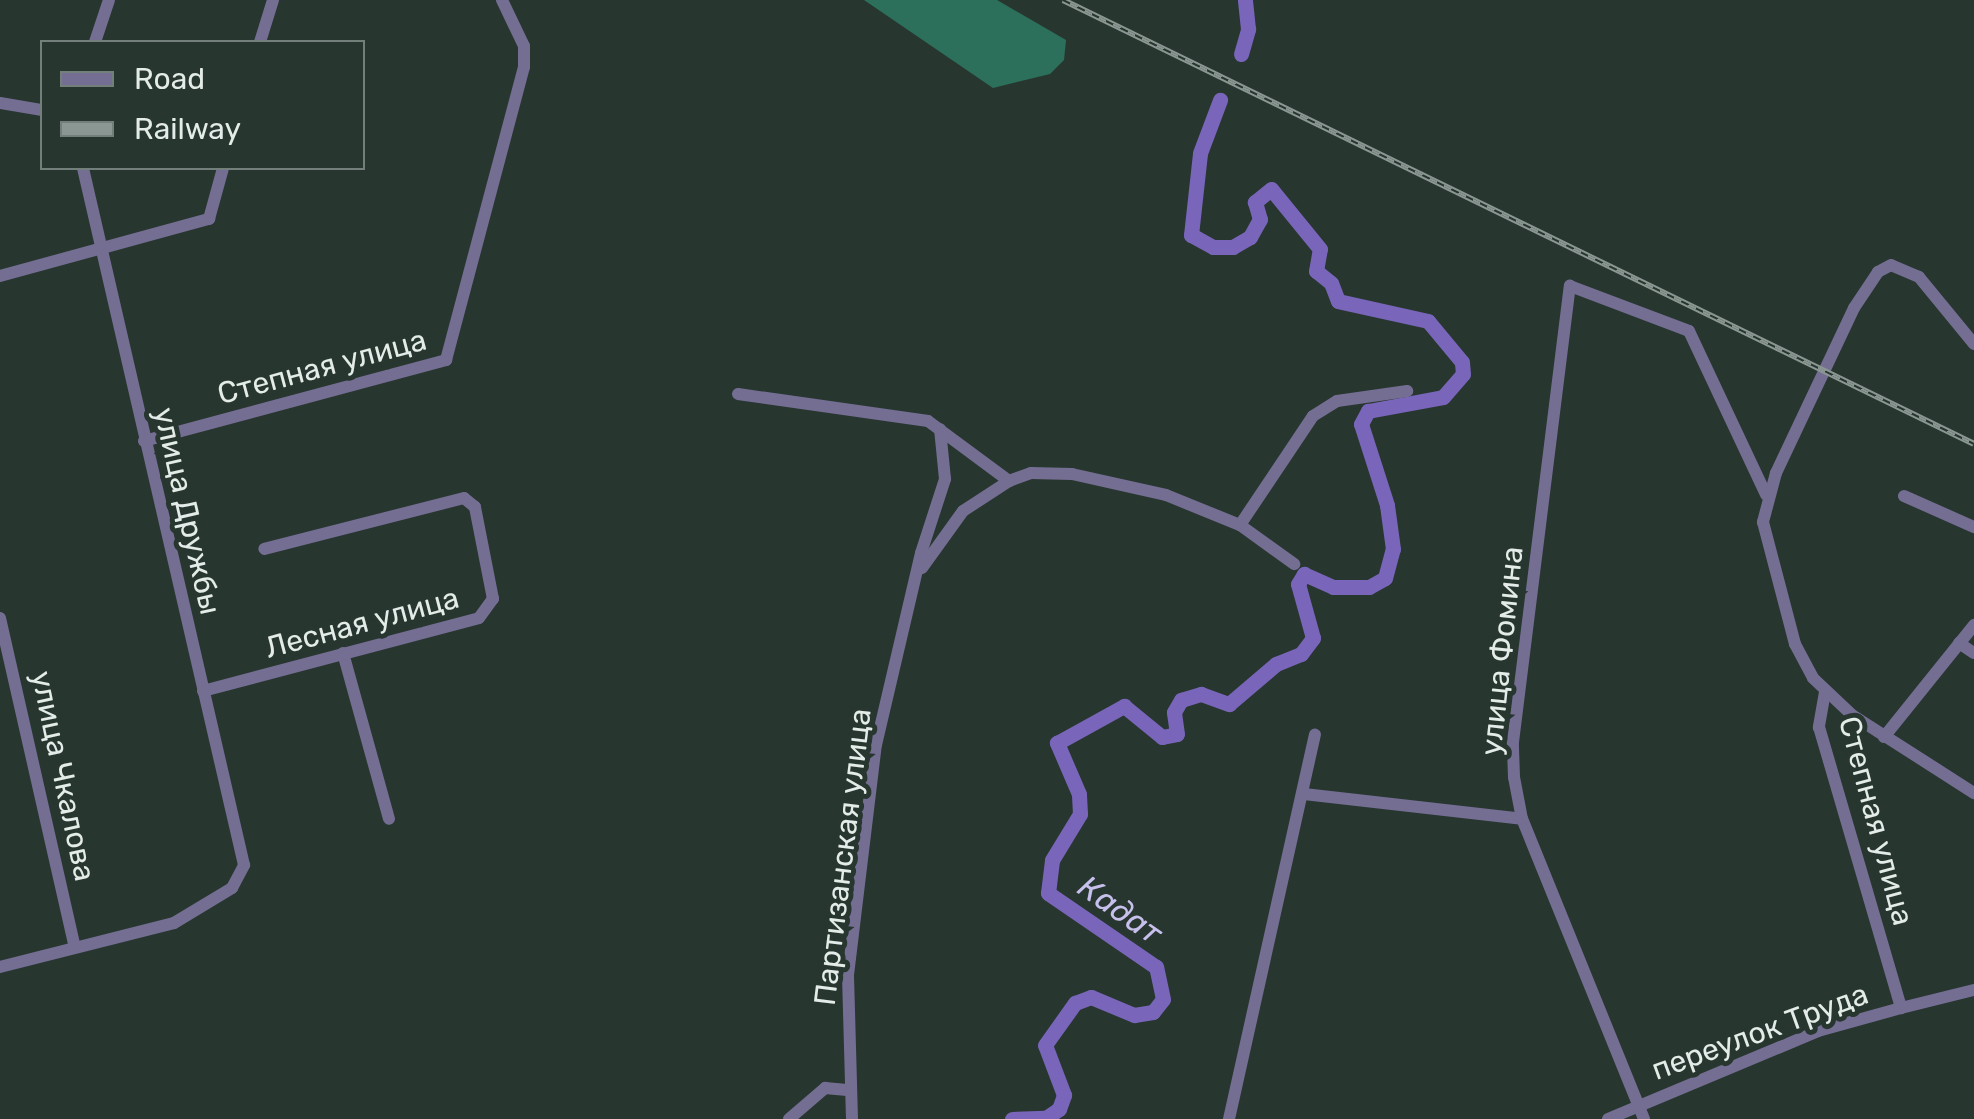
<!DOCTYPE html>
<meta charset="utf-8">
<style>
body{margin:0}
#map{position:relative;width:1974px;height:1119px;overflow:hidden;background:#283630;font-family:Rubik,sans-serif}
div>[style]{position:absolute}
.forest>*{inset:0;background:#2c705b}
.river>*{height:15px;margin:-7.5px;padding:0 7.5px;transform-origin:7.5px;border-radius:7.5px;background:#7966bb}
.minor>*{height:12px;margin:-6px;padding:0 6px;transform-origin:6px;border-radius:6px;background:#746e93}
.rail>*{height:6px;margin-top:-3px;transform-origin:0;background:repeating-linear-gradient(90deg,#283630 0 8px,#8b9792 0 16px);box-sizing:border-box;border-block:2px solid #8b9792}
span{translate:-50% -50%;white-space:nowrap;text-align:center;line-height:1.15;-webkit-text-stroke:10px #283630;paint-order:stroke}
.street-label{font-size:30px;color:#e3ece8}
.water-label{font-size:32px;color:#c7c0ed;font-style:italic}
.legend{position:absolute;left:40px;top:40px;width:325px;height:130px;box-sizing:border-box;background:#283630;border:2px solid #737f7a;margin:0;padding:12px 18px;list-style:none;font-size:30px;color:#e3ece8}
.legend li{display:flex;align-items:center;gap:20px;height:50px}
.legend b{width:50px;border:2px solid #737f7a}
</style>
<div id="map">
<div class="forest">
<div style="clip-path:polygon(864px 0,997px 0,1066px 40px,1064px 60px,1050px 74px,993px 88px)"></div>
</div>
<div class="river">
<div style="left:1241px;top:54px;width:26px;rotate:-74deg"></div>
<div style="left:1248px;top:29px;width:29px;rotate:-96deg"></div>
<div style="left:1012px;top:1119px;width:34px;rotate:-2deg"></div>
<div style="left:1046px;top:1118px;width:16px;rotate:-35deg"></div>
<div style="left:1059px;top:1109px;width:15px;rotate:-70deg"></div>
<div style="left:1064px;top:1095px;width:53px;rotate:-110.8deg"></div>
<div style="left:1045px;top:1045px;width:52px;rotate:-54.5deg"></div>
<div style="left:1075px;top:1003px;width:17px;rotate:-21deg"></div>
<div style="left:1091px;top:997px;width:47px;rotate:22.7deg"></div>
<div style="left:1134px;top:1015px;width:19px;rotate:-9deg"></div>
<div style="left:1153px;top:1012px;width:16px;rotate:-52deg"></div>
<div style="left:1163px;top:999px;width:33px;rotate:-102deg"></div>
<div style="left:1156px;top:967px;width:131px;rotate:-145.6deg"></div>
<div style="left:1048px;top:893px;width:33px;rotate:-83deg"></div>
<div style="left:1052px;top:860px;width:54px;rotate:-58.7deg"></div>
<div style="left:1080px;top:814px;width:20px;rotate:-93deg"></div>
<div style="left:1079px;top:794px;width:56px;rotate:-113.3deg"></div>
<div style="left:1057px;top:743px;width:77px;rotate:-28.9deg"></div>
<div style="left:1124px;top:706px;width:49px;rotate:39.2deg"></div>
<div style="left:1162px;top:737px;width:15px;rotate:-11deg"></div>
<div style="left:1177px;top:734px;width:22px;rotate:-98deg"></div>
<div style="left:1174px;top:712px;width:14px;rotate:-60deg"></div>
<div style="left:1181px;top:700px;width:21px;rotate:-17deg"></div>
<div style="left:1201px;top:694px;width:30px;rotate:20deg"></div>
<div style="left:1229px;top:704px;width:62px;rotate:-40.4deg"></div>
<div style="left:1276px;top:664px;width:27px;rotate:-22deg"></div>
<div style="left:1301px;top:654px;width:20px;rotate:-53deg"></div>
<div style="left:1313px;top:638px;width:56px;rotate:-105.5deg"></div>
<div style="left:1298px;top:584px;width:12px;rotate:-59deg"></div>
<div style="left:1304px;top:574px;width:32px;rotate:24deg"></div>
<div style="left:1333px;top:587px;width:36px"></div>
<div style="left:1369px;top:587px;width:18px;rotate:-29deg"></div>
<div style="left:1385px;top:578px;width:30px;rotate:-75deg"></div>
<div style="left:1393px;top:549px;width:44px;rotate:-97.8deg"></div>
<div style="left:1387px;top:505px;width:85px;rotate:-107.8deg"></div>
<div style="left:1361px;top:424px;width:15px;rotate:-62deg"></div>
<div style="left:1368px;top:411px;width:76px;rotate:-10.6deg"></div>
<div style="left:1443px;top:397px;width:30px;rotate:-49deg"></div>
<div style="left:1463px;top:374px;width:12px;rotate:-95deg"></div>
<div style="left:1462px;top:362px;width:53px;rotate:-129.7deg"></div>
<div style="left:1428px;top:321px;width:92px;rotate:-167.5deg"></div>
<div style="left:1338px;top:301px;width:19px;rotate:-111deg"></div>
<div style="left:1331px;top:283px;width:19px;rotate:-141deg"></div>
<div style="left:1316px;top:271px;width:22px;rotate:-80deg"></div>
<div style="left:1320px;top:249px;width:77px;rotate:-129.2deg"></div>
<div style="left:1271px;top:189px;width:21px;rotate:141deg"></div>
<div style="left:1255px;top:202px;width:18px;rotate:74deg"></div>
<div style="left:1260px;top:219px;width:21px;rotate:119deg"></div>
<div style="left:1250px;top:237px;width:20px;rotate:150deg"></div>
<div style="left:1233px;top:247px;width:20px;rotate:180deg"></div>
<div style="left:1213px;top:247px;width:25px;rotate:-151deg"></div>
<div style="left:1191px;top:235px;width:82px;rotate:-83.7deg"></div>
<div style="left:1200px;top:153px;width:57px;rotate:-69.3deg"></div>
</div>
<div class="minor">
<div style="left:95px;top:42px;width:44px;rotate:-71.6deg"></div>
<div style="left:260px;top:42px;width:44px;rotate:-72.8deg"></div>
<div style="left:0;top:103px;width:43px;rotate:9.5deg"></div>
<div style="left:0;top:276px;width:217px;rotate:-15.3deg"></div>
<div style="left:209px;top:219px;width:53px;rotate:-74.6deg"></div>
<div style="left:1974px;top:344px;width:87px;rotate:-129.4deg"></div>
<div style="left:1919px;top:277px;width:30px;rotate:-157deg"></div>
<div style="left:1891px;top:265px;width:15px;rotate:152deg"></div>
<div style="left:1878px;top:272px;width:43px;rotate:123.7deg"></div>
<div style="left:1854px;top:308px;width:183px;rotate:115.3deg"></div>
<div style="left:1776px;top:473px;width:51px;rotate:104.9deg"></div>
<div style="left:1763px;top:522px;width:126px;rotate:75.3deg"></div>
<div style="left:1795px;top:644px;width:38px;rotate:62deg"></div>
<div style="left:1813px;top:678px;width:54px;rotate:43.5deg"></div>
<div style="left:1852px;top:715px;width:145px;rotate:32.6deg"></div>
<div style="left:738px;top:394px;width:192px;rotate:8.1deg"></div>
<div style="left:928px;top:421px;width:101px;rotate:36.5deg"></div>
<div style="left:1009px;top:481px;width:23px;rotate:-20deg"></div>
<div style="left:1031px;top:473px;width:41px;rotate:1.4deg"></div>
<div style="left:1072px;top:474px;width:96px;rotate:12.6deg"></div>
<div style="left:1166px;top:495px;width:80px;rotate:22.1deg"></div>
<div style="left:1240px;top:525px;width:131px;rotate:-56.2deg"></div>
<div style="left:1313px;top:416px;width:28px;rotate:-32deg"></div>
<div style="left:1337px;top:401px;width:71px;rotate:-8.1deg"></div>
<div style="left:144px;top:441px;width:313px;rotate:-15deg"></div>
<div style="left:446px;top:360px;width:303px;rotate:-75.1deg"></div>
<div style="left:524px;top:67px;width:21px;rotate:-90deg"></div>
<div style="left:524px;top:46px;width:51px;rotate:-115.6deg"></div>
<div style="left:1904px;top:496px;width:77px;rotate:23.9deg"></div>
<div style="left:1240px;top:525px;width:67px;rotate:35.8deg"></div>
<div style="left:922px;top:568px;width:70px;rotate:-54.3deg"></div>
<div style="left:963px;top:511px;width:55px;rotate:-33.1deg"></div>
<div style="left:0;top:618px;width:335px;rotate:77.2deg"></div>
<div style="left:1959px;top:643px;width:18px;rotate:34deg"></div>
<div style="left:343px;top:653px;width:172px;rotate:74.5deg"></div>
<div style="left:203px;top:691px;width:285px;rotate:-14.8deg"></div>
<div style="left:479px;top:618px;width:24px;rotate:-54deg"></div>
<div style="left:493px;top:599px;width:94px;rotate:-101.1deg"></div>
<div style="left:475px;top:507px;width:14px;rotate:-141deg"></div>
<div style="left:464px;top:498px;width:206px;rotate:165.7deg"></div>
<div style="left:1825px;top:692px;width:36px;rotate:100deg"></div>
<div style="left:1819px;top:727px;width:293px;rotate:73.7deg"></div>
<div style="left:1901px;top:1008px;width:75px;rotate:-13.9deg"></div>
<div style="left:1884px;top:737px;width:144px;rotate:-51.2deg"></div>
<div style="left:1304px;top:794px;width:219px;rotate:6.5deg"></div>
<div style="left:0;top:967px;width:179px;rotate:-14.2deg"></div>
<div style="left:174px;top:923px;width:68px;rotate:-31.1deg"></div>
<div style="left:232px;top:888px;width:26px;rotate:-62deg"></div>
<div style="left:244px;top:865px;width:715px;rotate:-103.01deg"></div>
<div style="left:789px;top:1119px;width:48px;rotate:-40.7deg"></div>
<div style="left:825px;top:1088px;width:25px;rotate:5deg"></div>
<div style="left:852px;top:1119px;width:144px;rotate:-91.6deg"></div>
<div style="left:848px;top:975px;width:232px;rotate:-83.1deg"></div>
<div style="left:876px;top:745px;width:197px;rotate:-76.8deg"></div>
<div style="left:921px;top:553px;width:78px;rotate:-72deg"></div>
<div style="left:945px;top:479px;width:50px;rotate:-95.7deg"></div>
<div style="left:1229px;top:1119px;width:394px;rotate:-77.4deg"></div>
<div style="left:1608px;top:1119px;width:228px;rotate:-22.7deg"></div>
<div style="left:1818px;top:1031px;width:86px;rotate:-15.5deg"></div>
<div style="left:1644px;top:1119px;width:324px;rotate:-112.1deg"></div>
<div style="left:1522px;top:819px;width:43px;rotate:-100.8deg"></div>
<div style="left:1514px;top:777px;width:35px;rotate:-92deg"></div>
<div style="left:1513px;top:742px;width:460px;rotate:-82.9deg"></div>
<div style="left:1570px;top:286px;width:127px;rotate:20.7deg"></div>
<div style="left:1689px;top:331px;width:181px;rotate:64.8deg"></div>
</div>
<div class="rail">
<div style="left:1063px;top:0;width:1013px;rotate:25.98deg"></div>
</div>
<div class="street-label">
<span style="left:322px;top:367px;rotate:-15deg">Степная улица</span>
<span style="left:187px;top:511px;rotate:77deg">улица Дружбы</span>
<span style="left:362px;top:623px;rotate:-15deg">Лесная улица</span>
<span style="left:1502px;top:651px;rotate:-84deg">улица Фомина</span>
<span style="left:63px;top:776px;rotate:78deg">улица Чкалова</span>
<span style="left:1876px;top:821px;rotate:75deg">Степная улица</span>
<span style="left:843px;top:857px;rotate:-83deg">Партизанская улица</span>
<span style="left:1760px;top:1032px;rotate:-20deg">переулок Труда</span>
</div>
<div class="water-label">
<span style="left:1120px;top:910px;rotate:35deg">Кадат</span>
</div>
<ul class="legend">
<li><b style="height:12px;background:#746e93"></b>Road</li>
<li><b style="height:12px;background:#8b9792"></b>Railway</li>
</ul>
</div>
